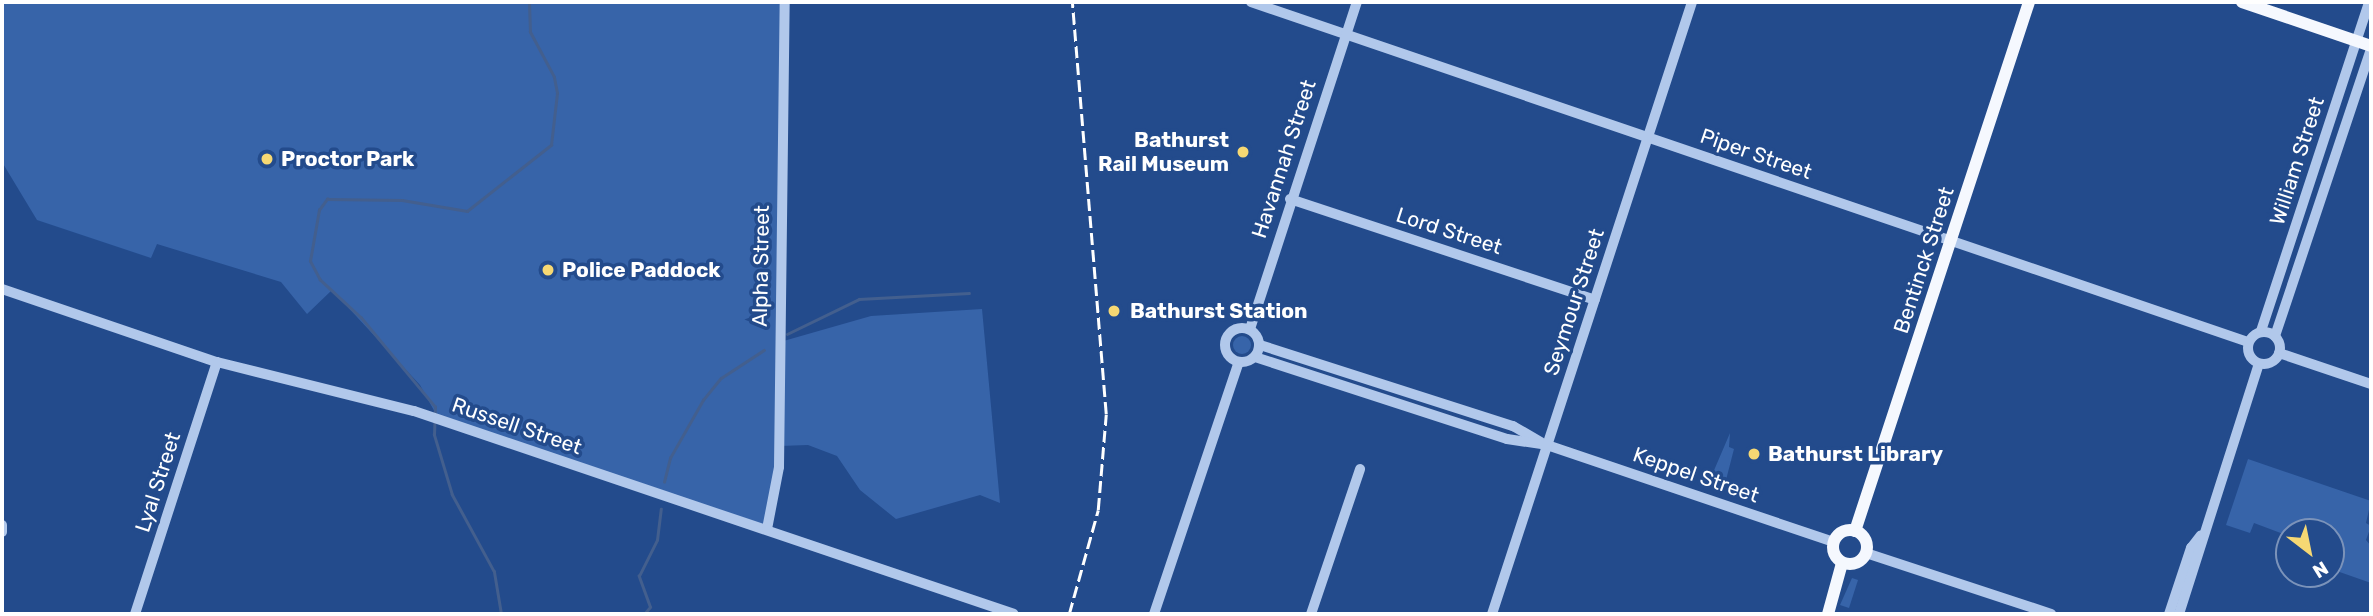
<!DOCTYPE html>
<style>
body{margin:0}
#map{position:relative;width:2373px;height:616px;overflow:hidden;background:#234b8c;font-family:Rubik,sans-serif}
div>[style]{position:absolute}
.green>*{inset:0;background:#3764a9}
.round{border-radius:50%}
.stream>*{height:2.5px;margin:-1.25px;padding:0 1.25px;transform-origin:1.25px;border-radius:1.25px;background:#435f8e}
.minor>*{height:10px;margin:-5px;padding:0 5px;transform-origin:5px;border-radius:5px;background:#b1c8eb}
.minor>.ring{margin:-5px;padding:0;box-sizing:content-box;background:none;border:10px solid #b1c8eb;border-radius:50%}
.major>*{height:12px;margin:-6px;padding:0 6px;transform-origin:6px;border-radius:6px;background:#f5f8fe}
.major>.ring{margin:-6px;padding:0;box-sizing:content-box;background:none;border:12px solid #f5f8fe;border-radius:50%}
.rail>*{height:2.5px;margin-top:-1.25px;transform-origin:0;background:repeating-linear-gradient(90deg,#fff 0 12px,transparent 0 17px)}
.dots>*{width:19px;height:19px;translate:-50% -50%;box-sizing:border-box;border:4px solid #234b8c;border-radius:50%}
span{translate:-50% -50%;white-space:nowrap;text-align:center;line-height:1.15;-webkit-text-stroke:7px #234b8c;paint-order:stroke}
.poi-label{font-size:21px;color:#fff;font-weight:700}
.right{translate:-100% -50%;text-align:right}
.left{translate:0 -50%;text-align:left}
.street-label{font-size:21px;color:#fff}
.frame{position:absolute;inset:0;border:4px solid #fff;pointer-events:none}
.north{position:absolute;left:2275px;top:518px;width:70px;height:70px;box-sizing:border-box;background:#234b8c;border:2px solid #7b93ba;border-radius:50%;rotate:148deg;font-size:19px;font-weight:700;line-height:28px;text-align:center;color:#fff}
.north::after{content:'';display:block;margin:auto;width:24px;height:32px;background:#f6d873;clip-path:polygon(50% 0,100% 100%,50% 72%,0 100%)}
</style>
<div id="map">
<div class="green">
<div style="clip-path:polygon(2px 2px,785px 2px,780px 342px,871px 316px,982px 309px,1000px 503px,980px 495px,896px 519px,860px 490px,837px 456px,808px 445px,780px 446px,767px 529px,437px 416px,420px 385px,332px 290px,307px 314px,281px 282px,157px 244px,151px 258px,37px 220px,2px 162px)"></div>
<div class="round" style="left:1233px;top:336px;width:18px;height:18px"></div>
<div style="clip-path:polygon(1730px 433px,1729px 447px,1734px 449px,1726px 480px,1712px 475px)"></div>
<div style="clip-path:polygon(2248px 459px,2371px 501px,2366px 523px,2371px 526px,2366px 540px,2371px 546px,2371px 583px,2331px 569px,2331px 532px,2289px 532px,2289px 536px,2254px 523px,2250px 533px,2226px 525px)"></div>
<div style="clip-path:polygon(1852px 578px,1858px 580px,1849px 608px,1840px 605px)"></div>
</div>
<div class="stream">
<div style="left:787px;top:334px;width:80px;rotate:-25.9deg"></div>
<div style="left:859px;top:299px;width:110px;rotate:-3.1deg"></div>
<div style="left:664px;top:482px;width:25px;rotate:-76deg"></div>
<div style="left:670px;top:458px;width:67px;rotate:-60.4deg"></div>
<div style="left:703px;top:400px;width:28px;rotate:-51deg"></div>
<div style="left:721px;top:378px;width:51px;rotate:-33.1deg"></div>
<div style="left:501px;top:614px;width:43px;rotate:-99.5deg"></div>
<div style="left:494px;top:572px;width:88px;rotate:-118.6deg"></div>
<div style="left:452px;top:495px;width:63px;rotate:-106.7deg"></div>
<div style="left:434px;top:435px;width:28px;rotate:-88deg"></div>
<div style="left:435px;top:407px;width:116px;rotate:-129.7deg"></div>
<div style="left:361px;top:318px;width:56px;rotate:-137.2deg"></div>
<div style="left:320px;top:280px;width:21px;rotate:-118deg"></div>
<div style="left:310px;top:261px;width:52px;rotate:-80deg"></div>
<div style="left:319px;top:210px;width:14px;rotate:-54deg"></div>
<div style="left:327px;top:199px;width:75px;rotate:0.8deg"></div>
<div style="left:402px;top:200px;width:66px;rotate:9.6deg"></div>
<div style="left:467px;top:211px;width:107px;rotate:-38.2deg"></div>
<div style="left:551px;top:145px;width:52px;rotate:-83.4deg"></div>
<div style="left:557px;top:93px;width:16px;rotate:-101deg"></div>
<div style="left:554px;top:77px;width:51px;rotate:-118.1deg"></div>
<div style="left:530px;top:32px;width:30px;rotate:-92deg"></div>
<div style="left:644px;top:614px;width:9px;rotate:-49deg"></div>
<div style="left:650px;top:607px;width:33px;rotate:-110deg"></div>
<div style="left:639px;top:576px;width:40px;rotate:-63.4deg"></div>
<div style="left:657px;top:540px;width:31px;rotate:-83deg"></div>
</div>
<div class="minor">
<div style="left:1251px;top:2px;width:1053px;rotate:18.83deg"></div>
<div style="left:1290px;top:199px;width:321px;rotate:18.3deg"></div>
<div style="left:2px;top:289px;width:227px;rotate:18.8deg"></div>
<div style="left:217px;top:362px;width:203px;rotate:14deg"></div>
<div style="left:414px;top:411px;width:633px;rotate:18.69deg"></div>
<div class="ring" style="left:1225px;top:328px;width:24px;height:24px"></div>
<div style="left:1250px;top:329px;width:344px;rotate:-71.9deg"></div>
<div style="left:2261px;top:331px;width:346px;rotate:-71.8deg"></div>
<div class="ring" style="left:2248px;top:332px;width:22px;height:22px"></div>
<div style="left:2275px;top:336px;width:303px;rotate:-71.5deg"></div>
<div style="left:1260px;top:345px;width:266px;rotate:17.8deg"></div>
<div style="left:1513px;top:426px;width:32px;rotate:30deg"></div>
<div style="left:2279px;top:353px;width:97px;rotate:18.6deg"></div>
<div style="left:1255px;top:357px;width:265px;rotate:18deg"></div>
<div style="left:1507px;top:439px;width:40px;rotate:8.5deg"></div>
<div style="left:1547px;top:445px;width:302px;rotate:18.7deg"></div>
<div style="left:2px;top:525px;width:7px;rotate:90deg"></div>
<div style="left:767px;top:529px;width:63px;rotate:-79deg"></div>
<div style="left:779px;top:467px;width:465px;rotate:-89.3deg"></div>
<div style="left:1866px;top:553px;width:195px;rotate:18.2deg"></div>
<div style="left:135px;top:614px;width:265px;rotate:-72deg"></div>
<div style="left:1154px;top:614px;width:266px;rotate:-71.4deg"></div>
<div style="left:1311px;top:614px;width:153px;rotate:-71.3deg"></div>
<div style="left:1492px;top:614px;width:644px;rotate:-71.9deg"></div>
<div style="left:2169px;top:614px;width:70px;rotate:-71.6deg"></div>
<div style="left:2191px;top:548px;width:16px;rotate:-52deg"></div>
<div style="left:2179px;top:614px;width:262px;rotate:-72.3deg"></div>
</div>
<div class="major">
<div style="left:2242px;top:2px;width:136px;rotate:18.8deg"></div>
<div class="ring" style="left:1833px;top:530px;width:22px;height:22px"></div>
<div style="left:1855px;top:531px;width:557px;rotate:-71.79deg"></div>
<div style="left:1828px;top:614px;width:53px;rotate:-74.6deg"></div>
</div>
<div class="rail">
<div style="left:1069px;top:614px;width:108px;rotate:-74.4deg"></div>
<div style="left:1098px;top:510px;width:96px;rotate:-85.2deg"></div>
<div style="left:1106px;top:414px;width:413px;rotate:-94.7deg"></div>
</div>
<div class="dots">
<div style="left:1243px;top:152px;background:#f6d873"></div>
<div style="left:267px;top:159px;background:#f6d873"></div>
<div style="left:548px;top:270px;background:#f6d873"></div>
<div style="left:1114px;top:311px;background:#f6d873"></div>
<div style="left:1754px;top:454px;background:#f6d873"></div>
</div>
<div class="poi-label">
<span class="right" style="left:1229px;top:152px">Bathurst<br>Rail Museum</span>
<span class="left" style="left:281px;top:159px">Proctor Park</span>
<span class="left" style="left:562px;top:270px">Police Paddock</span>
<span class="left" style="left:1130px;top:311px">Bathurst Station</span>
<span class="left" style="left:1768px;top:454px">Bathurst Library</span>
</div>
<div class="street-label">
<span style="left:1756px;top:154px;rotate:19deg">Piper Street</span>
<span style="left:1284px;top:159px;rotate:-72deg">Havannah Street</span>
<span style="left:2297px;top:161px;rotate:-72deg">William Street</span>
<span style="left:1449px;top:231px;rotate:18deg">Lord Street</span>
<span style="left:1924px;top:260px;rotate:-72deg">Bentinck Street</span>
<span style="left:761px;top:266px;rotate:-89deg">Alpha Street</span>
<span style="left:1574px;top:302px;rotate:-72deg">Seymour Street</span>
<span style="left:517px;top:426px;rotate:19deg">Russell Street</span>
<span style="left:1696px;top:475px;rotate:19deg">Keppel Street</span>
<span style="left:158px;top:482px;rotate:-72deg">Lyal Street</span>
</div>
<div class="frame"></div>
<div class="north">N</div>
</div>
